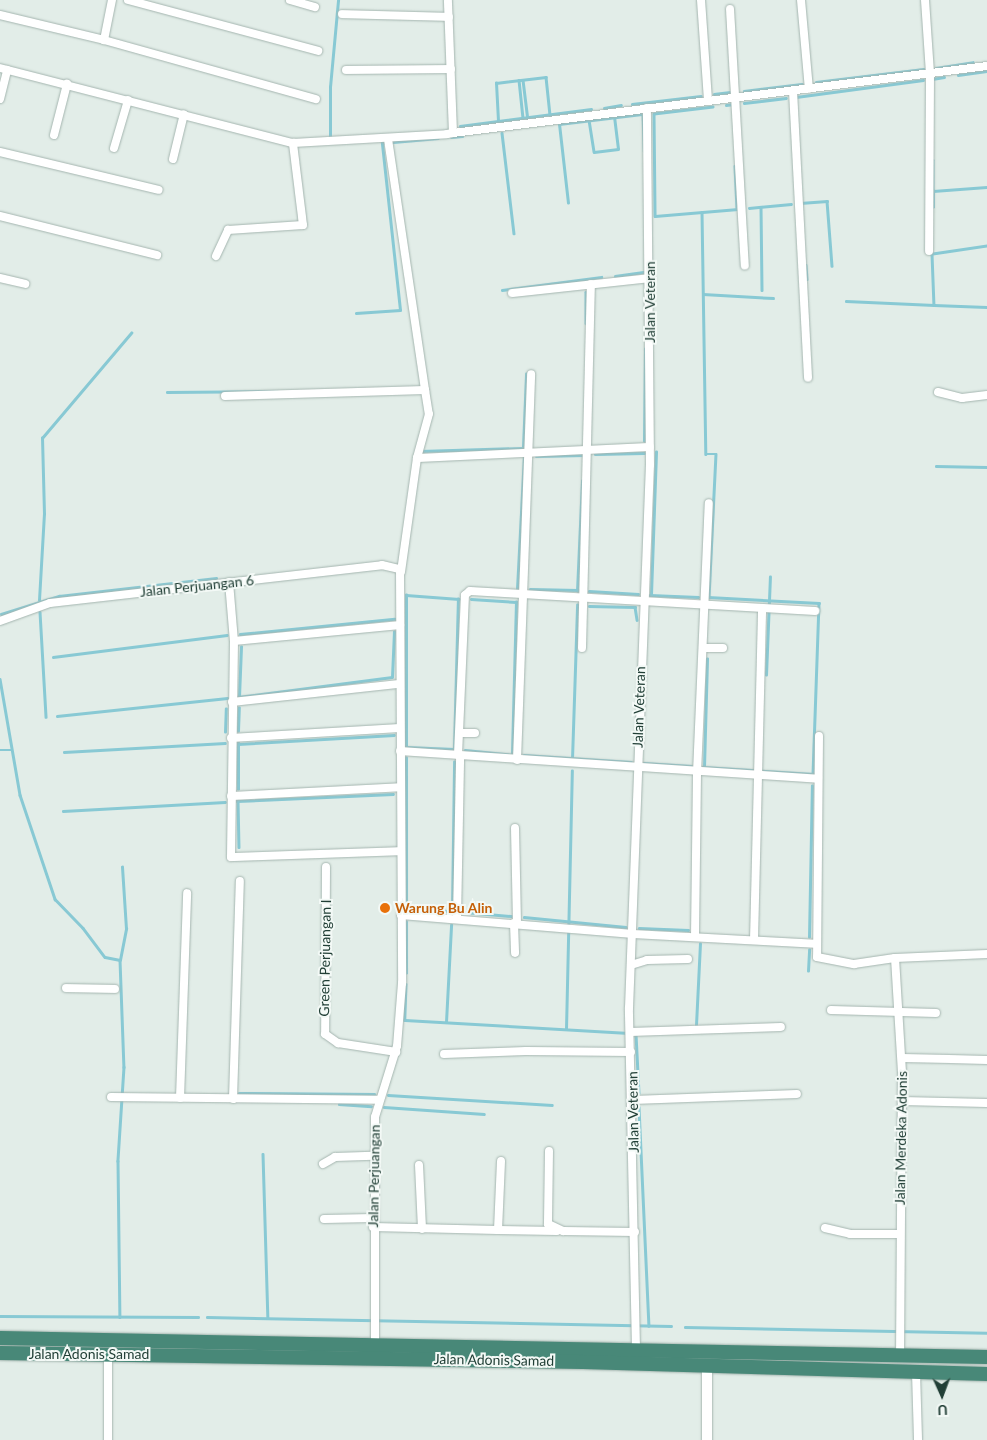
<!DOCTYPE html>
<style>
body{margin:0}
#map{position:relative;width:987px;height:1440px;overflow:hidden;background:#e2ede8;font-family:Lato,sans-serif}
div>[style]{position:absolute}
.stream>*{height:2.5px;margin:-1.25px;padding:0 1.25px;transform-origin:1.25px;border-radius:1.25px;background:#88c9d4}
.roads{filter:drop-shadow(0 0 1px #a4b5af) drop-shadow(0 0 1px #a4b5af)}
.minor>*{height:8px;margin:-4px;padding:0 4px;transform-origin:4px;border-radius:4px;background:#fff}
.tertiary>*{height:10px;margin:-5px;padding:0 5px;transform-origin:5px;border-radius:5px;background:#fff}
.trunk>*{height:14px;margin:-7px;padding:0 7px;transform-origin:7px;border-radius:7px;background:#488878}
.dots>*{width:14px;height:14px;translate:-50% -50%;box-sizing:border-box;border:2px solid #f3f9f6;border-radius:50%}
span{translate:-50% -50%;white-space:nowrap;text-align:center;line-height:1.15;-webkit-text-stroke:4px #f3f9f6;paint-order:stroke}
.street-label{font-size:14px;color:#213f36}
.food-label{font-size:14px;color:#c56008;font-weight:700}
.left{translate:0 -50%;text-align:left}
.north{position:absolute;left:917px;top:1370px;width:50px;height:50px;-webkit-text-stroke:4px #f3f9f6;paint-order:stroke;rotate:178deg;font-size:14px;font-weight:700;line-height:20px;text-align:center;color:#213f36}
.north::after{content:'';display:block;margin:auto;width:18px;height:22px;background:#213f36;clip-path:polygon(50% 0,100% 100%,50% 72%,0 100%)}
</style>
<div id="map">
<div class="stream">
<div style="left:936px;top:68px;width:37px;rotate:-9deg"></div>
<div style="left:958px;top:75px;width:29px;rotate:-8deg"></div>
<div style="left:932px;top:79px;width:12px;rotate:-9deg"></div>
<div style="left:519px;top:80px;width:38px;rotate:84deg"></div>
<div style="left:523px;top:80px;width:38px;rotate:83deg"></div>
<div style="left:816px;top:82px;width:108px;rotate:-6.9deg"></div>
<div style="left:744px;top:91px;width:58px;rotate:-6.9deg"></div>
<div style="left:714px;top:94px;width:16px;rotate:-7deg"></div>
<div style="left:796px;top:97px;width:128px;rotate:-7.6deg"></div>
<div style="left:744px;top:103px;width:42px;rotate:-6.8deg"></div>
<div style="left:632px;top:104px;width:69px;rotate:-6.6deg"></div>
<div style="left:726px;top:105px;width:8px;rotate:-7deg"></div>
<div style="left:713px;top:107px;width:59px;rotate:173.2deg"></div>
<div style="left:654px;top:114px;width:102px;rotate:89.4deg"></div>
<div style="left:655px;top:216px;width:83px;rotate:-4.8deg"></div>
<div style="left:604px;top:108px;width:17px;rotate:-10deg"></div>
<div style="left:589px;top:120px;width:32px;rotate:81deg"></div>
<div style="left:594px;top:152px;width:24px;rotate:-7deg"></div>
<div style="left:618px;top:149px;width:31px;rotate:-97deg"></div>
<div style="left:498px;top:121px;width:38px;rotate:-93deg"></div>
<div style="left:496px;top:83px;width:50px;rotate:-6.8deg"></div>
<div style="left:546px;top:77px;width:38px;rotate:84deg"></div>
<div style="left:460px;top:126px;width:132px;rotate:-7.4deg"></div>
<div style="left:502px;top:133px;width:101px;rotate:83.2deg"></div>
<div style="left:451px;top:137px;width:11px;rotate:-5deg"></div>
<div style="left:330px;top:138px;width:51px;rotate:-90deg"></div>
<div style="left:330px;top:87px;width:87px;rotate:-84.7deg"></div>
<div style="left:933px;top:160px;width:31px;rotate:90deg"></div>
<div style="left:735px;top:166px;width:43px;rotate:87.3deg"></div>
<div style="left:568px;top:203px;width:80px;rotate:-96.5deg"></div>
<div style="left:559px;top:124px;width:85px;rotate:-6.8deg"></div>
<div style="left:643px;top:114px;width:37px;rotate:88deg"></div>
<div style="left:800px;top:203px;width:27px;rotate:-4deg"></div>
<div style="left:827px;top:201px;width:65px;rotate:85.6deg"></div>
<div style="left:761px;top:207px;width:83px;rotate:89.3deg"></div>
<div style="left:933px;top:207px;width:16px;rotate:-90deg"></div>
<div style="left:933px;top:191px;width:54px;rotate:-4.2deg"></div>
<div style="left:749px;top:208px;width:42px;rotate:-5.4deg"></div>
<div style="left:702px;top:212px;width:242px;rotate:89.1deg"></div>
<div style="left:706px;top:454px;width:10px"></div>
<div style="left:716px;top:454px;width:143px;rotate:92.8deg"></div>
<div style="left:987px;top:246px;width:56px;rotate:171.7deg"></div>
<div style="left:932px;top:254px;width:51px;rotate:87.8deg"></div>
<div style="left:934px;top:305px;width:53px;rotate:2.2deg"></div>
<div style="left:806px;top:265px;width:14px;rotate:86deg"></div>
<div style="left:615px;top:276px;width:30px;rotate:-8deg"></div>
<div style="left:502px;top:290px;width:100px;rotate:-7.5deg"></div>
<div style="left:586px;top:292px;width:31px;rotate:90deg"></div>
<div style="left:703px;top:294px;width:70px;rotate:3.3deg"></div>
<div style="left:846px;top:301px;width:88px;rotate:2.6deg"></div>
<div style="left:356px;top:313px;width:44px;rotate:-3.9deg"></div>
<div style="left:400px;top:310px;width:168px;rotate:-96.2deg"></div>
<div style="left:382px;top:143px;width:56px;rotate:-5.1deg"></div>
<div style="left:167px;top:392px;width:110px;rotate:-0.5deg"></div>
<div style="left:644px;top:441px;width:92px;rotate:-89.4deg"></div>
<div style="left:523px;top:447px;width:73px;rotate:-87.6deg"></div>
<div style="left:420px;top:451px;width:103px;rotate:-1.7deg"></div>
<div style="left:595px;top:454px;width:49px;rotate:-1.2deg"></div>
<div style="left:536px;top:456px;width:48px;rotate:-1.2deg"></div>
<div style="left:936px;top:466px;width:51px;rotate:1.1deg"></div>
<div style="left:517px;top:589px;width:133px;rotate:-87deg"></div>
<div style="left:530px;top:589px;width:48px;rotate:1.2deg"></div>
<div style="left:577px;top:591px;width:110px;rotate:-87.4deg"></div>
<div style="left:589px;top:591px;width:49px;rotate:3.5deg"></div>
<div style="left:650px;top:595px;width:48px;rotate:2.4deg"></div>
<div style="left:651px;top:595px;width:143px;rotate:-88deg"></div>
<div style="left:708px;top:597px;width:111px;rotate:3.1deg"></div>
<div style="left:819px;top:603px;width:172px;rotate:92deg"></div>
<div style="left:471px;top:599px;width:45px;rotate:3.8deg"></div>
<div style="left:39px;top:600px;width:86px;rotate:-86.7deg"></div>
<div style="left:44px;top:514px;width:76px;rotate:-91.5deg"></div>
<div style="left:42px;top:438px;width:138px;rotate:-49.7deg"></div>
<div style="left:589px;top:606px;width:46px;rotate:1.2deg"></div>
<div style="left:635px;top:607px;width:13px;rotate:81deg"></div>
<div style="left:40px;top:612px;width:105px;rotate:86.7deg"></div>
<div style="left:1px;top:614px;width:61px;rotate:-17.2deg"></div>
<div style="left:59px;top:596px;width:158px;rotate:-6.5deg"></div>
<div style="left:240px;top:634px;width:155px;rotate:-5.6deg"></div>
<div style="left:53px;top:657px;width:175px;rotate:-7.2deg"></div>
<div style="left:766px;top:675px;width:98px;rotate:-87.7deg"></div>
<div style="left:0;top:679px;width:118px;rotate:80.2deg"></div>
<div style="left:20px;top:795px;width:110px;rotate:71.4deg"></div>
<div style="left:55px;top:899px;width:40px;rotate:46deg"></div>
<div style="left:83px;top:928px;width:36px;rotate:53deg"></div>
<div style="left:105px;top:957px;width:15px;rotate:11deg"></div>
<div style="left:120px;top:960px;width:107px;rotate:87.9deg"></div>
<div style="left:124px;top:1067px;width:94px;rotate:93.7deg"></div>
<div style="left:118px;top:1161px;width:156px;rotate:89.3deg"></div>
<div style="left:238px;top:697px;width:155px;rotate:-7.4deg"></div>
<div style="left:392px;top:677px;width:45px;rotate:-87.5deg"></div>
<div style="left:239px;top:697px;width:50px;rotate:-87.7deg"></div>
<div style="left:57px;top:716px;width:171px;rotate:-6deg"></div>
<div style="left:238px;top:731px;width:23px;rotate:-88deg"></div>
<div style="left:225px;top:732px;width:23px;rotate:-88deg"></div>
<div style="left:238px;top:744px;width:156px;rotate:-3.3deg"></div>
<div style="left:406px;top:747px;width:48px;rotate:2.4deg"></div>
<div style="left:406px;top:748px;width:153px;rotate:-90deg"></div>
<div style="left:406px;top:595px;width:53px;rotate:4.3deg"></div>
<div style="left:454px;top:749px;width:150px;rotate:-88.5deg"></div>
<div style="left:0;top:750px;width:11px"></div>
<div style="left:465px;top:750px;width:48px;rotate:5.9deg"></div>
<div style="left:64px;top:752px;width:161px;rotate:-3.2deg"></div>
<div style="left:512px;top:754px;width:152px;rotate:-88.5deg"></div>
<div style="left:524px;top:755px;width:107px;rotate:3.7deg"></div>
<div style="left:572px;top:759px;width:154px;rotate:-88.1deg"></div>
<div style="left:644px;top:763px;width:47px;rotate:3.7deg"></div>
<div style="left:703px;top:767px;width:110px;rotate:3.6deg"></div>
<div style="left:704px;top:767px;width:108px;rotate:-88.4deg"></div>
<div style="left:238px;top:789px;width:46px;rotate:-90deg"></div>
<div style="left:238px;top:800px;width:47px;rotate:88.8deg"></div>
<div style="left:237px;top:801px;width:156px;rotate:-2.6deg"></div>
<div style="left:63px;top:811px;width:162px;rotate:-3.2deg"></div>
<div style="left:406px;top:910px;width:152px;rotate:-90deg"></div>
<div style="left:406px;top:910px;width:46px;rotate:1.2deg"></div>
<div style="left:452px;top:912px;width:150px;rotate:-89.2deg"></div>
<div style="left:464px;top:912px;width:47px;rotate:4.9deg"></div>
<div style="left:524px;top:917px;width:102px;rotate:5.6deg"></div>
<div style="left:639px;top:928px;width:49px;rotate:2.3deg"></div>
<div style="left:809px;top:937px;width:151px;rotate:-88.9deg"></div>
<div style="left:120px;top:960px;width:32px;rotate:-79deg"></div>
<div style="left:126px;top:929px;width:62px;rotate:-93.7deg"></div>
<div style="left:808px;top:971px;width:21px;rotate:-87deg"></div>
<div style="left:406px;top:973px;width:51px;rotate:-90deg"></div>
<div style="left:406px;top:984px;width:36px;rotate:92deg"></div>
<div style="left:405px;top:1020px;width:224px;rotate:3.3deg"></div>
<div style="left:446px;top:1022px;width:97px;rotate:-87deg"></div>
<div style="left:696px;top:1025px;width:81px;rotate:-87.2deg"></div>
<div style="left:566px;top:1029px;width:258px;rotate:-88.7deg"></div>
<div style="left:636px;top:1034px;width:59px;rotate:87.1deg"></div>
<div style="left:239px;top:1093px;width:135px;rotate:0.4deg"></div>
<div style="left:388px;top:1095px;width:164px;rotate:3.5deg"></div>
<div style="left:339px;top:1104px;width:32px;rotate:4deg"></div>
<div style="left:384px;top:1107px;width:100px;rotate:4deg"></div>
<div style="left:639px;top:1107px;width:219px;rotate:87.4deg"></div>
<div style="left:263px;top:1154px;width:164px;rotate:88.3deg"></div>
<div style="left:0;top:1316px;width:198px;rotate:0.3deg"></div>
<div style="left:207px;top:1317px;width:464px;rotate:1.1deg"></div>
<div style="left:685px;top:1327px;width:302px;rotate:1.1deg"></div>
</div>
<div class="roads">
<div class="minor">
<div style="left:112px;top:0;width:41px;rotate:101.3deg"></div>
<div style="left:104px;top:40px;width:220px;rotate:15.6deg"></div>
<div style="left:128px;top:0;width:197px;rotate:15deg"></div>
<div style="left:290px;top:0;width:26px;rotate:16deg"></div>
<div style="left:701px;top:0;width:100px;rotate:86deg"></div>
<div style="left:801px;top:0;width:89px;rotate:84.9deg"></div>
<div style="left:925px;top:0;width:74px;rotate:86.1deg"></div>
<div style="left:930px;top:74px;width:177px;rotate:90.3deg"></div>
<div style="left:730px;top:9px;width:257px;rotate:86.7deg"></div>
<div style="left:342px;top:14px;width:107px;rotate:1.6deg"></div>
<div style="left:0;top:15px;width:107px;rotate:13.5deg"></div>
<div style="left:0;top:68px;width:302px;rotate:14.4deg"></div>
<div style="left:293px;top:143px;width:154px;rotate:-3.3deg"></div>
<div style="left:447px;top:134px;width:6px;rotate:-9deg"></div>
<div style="left:453px;top:133px;width:133px;rotate:-92.2deg"></div>
<div style="left:346px;top:70px;width:105px;rotate:-0.5deg"></div>
<div style="left:793px;top:91px;width:287px;rotate:87deg"></div>
<div style="left:0;top:99px;width:30px;rotate:-76deg"></div>
<div style="left:453px;top:133px;width:538px;rotate:-7.15deg"></div>
<div style="left:54px;top:135px;width:53px;rotate:-75.7deg"></div>
<div style="left:388px;top:139px;width:254px;rotate:81.6deg"></div>
<div style="left:114px;top:148px;width:50px;rotate:-73.7deg"></div>
<div style="left:0;top:152px;width:163px;rotate:13.4deg"></div>
<div style="left:173px;top:159px;width:46px;rotate:-76.3deg"></div>
<div style="left:0;top:216px;width:162px;rotate:14deg"></div>
<div style="left:216px;top:256px;width:29px;rotate:-65deg"></div>
<div style="left:228px;top:230px;width:75px;rotate:-3.8deg"></div>
<div style="left:303px;top:225px;width:83px;rotate:-97deg"></div>
<div style="left:0;top:278px;width:26px;rotate:13deg"></div>
<div style="left:512px;top:293px;width:140px;rotate:-6.2deg"></div>
<div style="left:938px;top:392px;width:25px;rotate:14deg"></div>
<div style="left:962px;top:398px;width:25px;rotate:-7deg"></div>
<div style="left:225px;top:396px;width:200px;rotate:-1.7deg"></div>
<div style="left:425px;top:390px;width:24px;rotate:81deg"></div>
<div style="left:429px;top:414px;width:46px;rotate:105.3deg"></div>
<div style="left:417px;top:458px;width:115px;rotate:98deg"></div>
<div style="left:417px;top:458px;width:233px;rotate:-2.7deg"></div>
<div style="left:229px;top:582px;width:59px;rotate:85.2deg"></div>
<div style="left:234px;top:641px;width:216px;rotate:90.8deg"></div>
<div style="left:231px;top:857px;width:170px;rotate:-2deg"></div>
<div style="left:0;top:621px;width:53px;rotate:-19.8deg"></div>
<div style="left:50px;top:603px;width:334px;rotate:-6.5deg"></div>
<div style="left:382px;top:565px;width:18px;rotate:13deg"></div>
<div style="left:400px;top:569px;width:414px;rotate:89.7deg"></div>
<div style="left:402px;top:983px;width:63px;rotate:94.5deg"></div>
<div style="left:397px;top:1046px;width:74px;rotate:107.2deg"></div>
<div style="left:375px;top:1117px;width:226px;rotate:90deg"></div>
<div style="left:234px;top:641px;width:167px;rotate:-5.5deg"></div>
<div style="left:582px;top:648px;width:364px;rotate:-88.6deg"></div>
<div style="left:703px;top:648px;width:20px"></div>
<div style="left:232px;top:702px;width:168px;rotate:-6.2deg"></div>
<div style="left:459px;top:733px;width:16px"></div>
<div style="left:819px;top:736px;width:221px;rotate:90.5deg"></div>
<div style="left:817px;top:957px;width:38px;rotate:11deg"></div>
<div style="left:854px;top:964px;width:41px;rotate:-8.3deg"></div>
<div style="left:895px;top:958px;width:92px;rotate:-2.5deg"></div>
<div style="left:231px;top:738px;width:169px;rotate:-3.4deg"></div>
<div style="left:400px;top:751px;width:419px;rotate:3.8deg"></div>
<div style="left:458px;top:755px;width:160px;rotate:-87.5deg"></div>
<div style="left:465px;top:595px;width:6px;rotate:-39deg"></div>
<div style="left:470px;top:591px;width:346px;rotate:3.3deg"></div>
<div style="left:517px;top:760px;width:386px;rotate:-87.9deg"></div>
<div style="left:231px;top:796px;width:170px;rotate:-3deg"></div>
<div style="left:515px;top:828px;width:95px;rotate:88.8deg"></div>
<div style="left:326px;top:867px;width:167px;rotate:90.3deg"></div>
<div style="left:325px;top:1034px;width:16px;rotate:35deg"></div>
<div style="left:338px;top:1043px;width:59px;rotate:8.8deg"></div>
<div style="left:401px;top:915px;width:233px;rotate:4.7deg"></div>
<div style="left:633px;top:934px;width:182px;rotate:3.1deg"></div>
<div style="left:457px;top:919px;width:163px;rotate:-88.9deg"></div>
<div style="left:514px;top:923px;width:30px;rotate:88deg"></div>
<div style="left:695px;top:937px;width:164px;rotate:-89.3deg"></div>
<div style="left:697px;top:773px;width:270px;rotate:-87.5deg"></div>
<div style="left:754px;top:940px;width:331px;rotate:-88.6deg"></div>
<div style="left:895px;top:958px;width:114px;rotate:86.5deg"></div>
<div style="left:902px;top:1072px;width:283px;rotate:90.4deg"></div>
<div style="left:631px;top:965px;width:17px;rotate:-17deg"></div>
<div style="left:647px;top:960px;width:41px;rotate:-1.4deg"></div>
<div style="left:66px;top:988px;width:49px;rotate:1.2deg"></div>
<div style="left:831px;top:1010px;width:105px;rotate:1.6deg"></div>
<div style="left:630px;top:1032px;width:151px;rotate:-1.9deg"></div>
<div style="left:444px;top:1054px;width:82px;rotate:-2.1deg"></div>
<div style="left:526px;top:1051px;width:105px;rotate:0.5deg"></div>
<div style="left:902px;top:1058px;width:85px;rotate:1.3deg"></div>
<div style="left:111px;top:1097px;width:268px;rotate:0.6deg"></div>
<div style="left:180px;top:1098px;width:205px;rotate:-88deg"></div>
<div style="left:233px;top:1099px;width:218px;rotate:-88.2deg"></div>
<div style="left:633px;top:1100px;width:164px;rotate:-2.1deg"></div>
<div style="left:902px;top:1101px;width:85px;rotate:1.3deg"></div>
<div style="left:549px;top:1151px;width:73px;rotate:90.8deg"></div>
<div style="left:548px;top:1224px;width:17px;rotate:25deg"></div>
<div style="left:563px;top:1231px;width:72px;rotate:0.8deg"></div>
<div style="left:323px;top:1164px;width:14px;rotate:-30deg"></div>
<div style="left:335px;top:1157px;width:38px;rotate:-2deg"></div>
<div style="left:419px;top:1165px;width:64px;rotate:87.3deg"></div>
<div style="left:324px;top:1219px;width:49px;rotate:-1.2deg"></div>
<div style="left:373px;top:1227px;width:125px;rotate:1.4deg"></div>
<div style="left:498px;top:1230px;width:69px;rotate:-87.5deg"></div>
<div style="left:825px;top:1228px;width:26px;rotate:13deg"></div>
<div style="left:850px;top:1234px;width:49px"></div>
<div style="left:498px;top:1230px;width:59px;rotate:1deg"></div>
<div style="left:636px;top:1349px;width:341px;rotate:-91.2deg"></div>
<div style="left:629px;top:1008px;width:543px;rotate:-87.79deg"></div>
<div style="left:650px;top:465px;width:357px;rotate:-90.5deg"></div>
<div style="left:916px;top:1372px;width:68px;rotate:88.3deg"></div>
<div style="left:108px;top:1440px;width:86px;rotate:-90deg"></div>
</div>
<div class="tertiary">
<div style="left:707px;top:1365px;width:75px;rotate:90deg"></div>
</div>
<div class="trunk">
<div style="left:0;top:1338px;width:987px;rotate:1.1deg"></div>
<div style="left:0;top:1353px;width:583px;rotate:0.88deg"></div>
<div style="left:583px;top:1362px;width:404px;rotate:1.7deg"></div>
</div>
</div>
<div class="dots">
<div style="left:385px;top:908px;background:#e8710a"></div>
</div>
<div class="street-label">
<span style="left:650px;top:302px;rotate:-90deg">Jalan Veteran</span>
<span style="left:197px;top:586px;rotate:-6deg">Jalan Perjuangan 6</span>
<span style="left:639px;top:707px;rotate:-88deg">Jalan Veteran</span>
<span style="left:325px;top:958px;rotate:-89deg">Green Perjuangan I</span>
<span style="left:633px;top:1112px;rotate:-91deg">Jalan Veteran</span>
<span style="left:901px;top:1138px;rotate:-89deg">Jalan Merdeka Adonis</span>
<span style="left:374px;top:1176px;rotate:-89deg">Jalan Perjuangan</span>
<span style="left:89px;top:1354px">Jalan Adonis Samad</span>
<span style="left:494px;top:1360px;rotate:1deg">Jalan Adonis Samad</span>
</div>
<div class="food-label">
<span class="left" style="left:395px;top:908px">Warung Bu Alin</span>
</div>
<div class="north">U</div>
</div>
